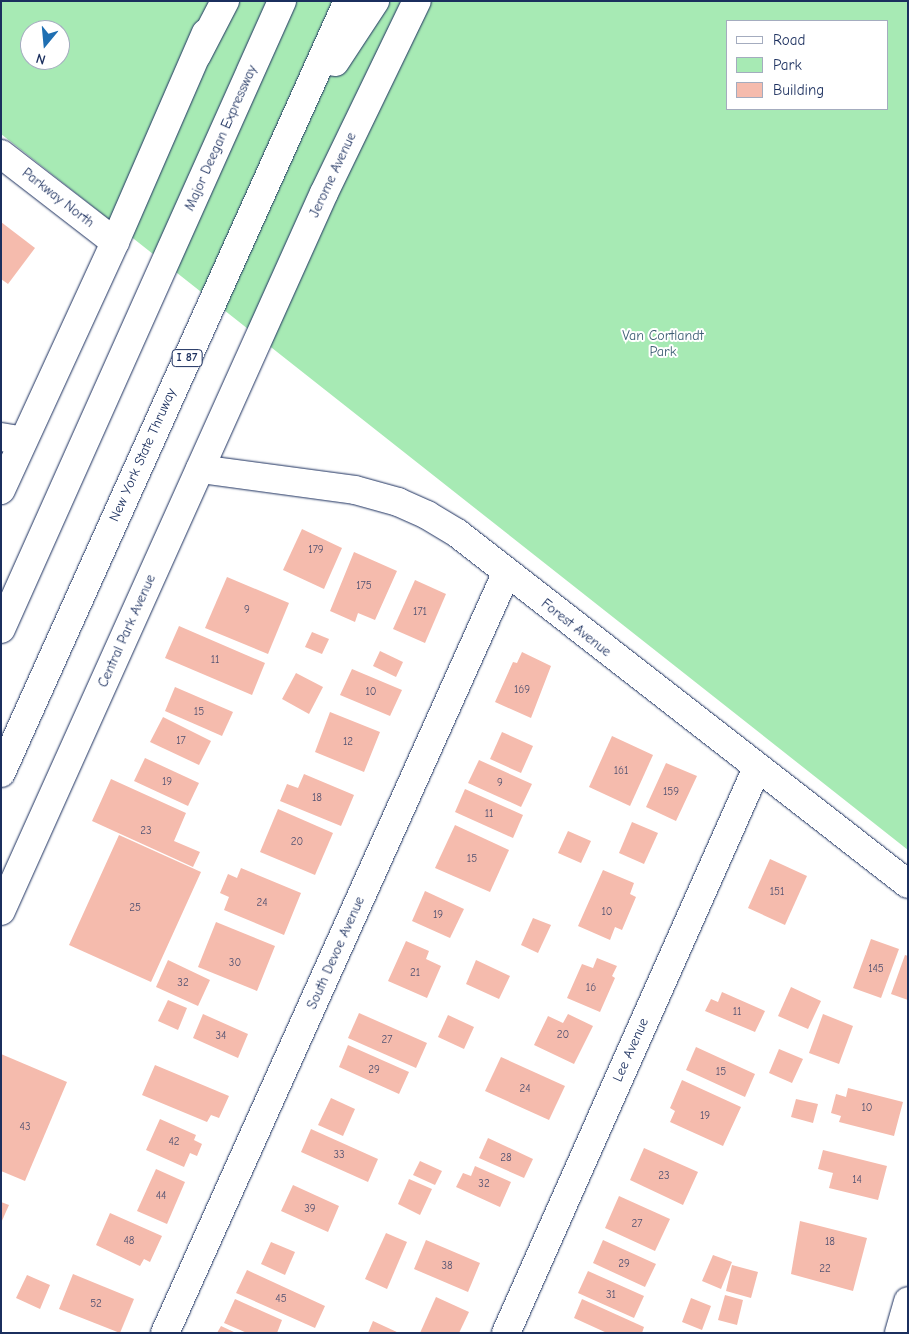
<!DOCTYPE html>
<style>
body{margin:0}
#map{position:relative;width:909px;height:1334px;overflow:hidden;background:#fff;font-family:"Comic Neue",sans-serif}
div>[style]{position:absolute}
.green>*{inset:0;background:#a7eab4}
.building>*{inset:0;background:#f5bbad}
.roads{filter:drop-shadow(0 0 1px #1b2f5e) drop-shadow(0 0 1px #1b2f5e)}
.minor>*{height:28px;margin:-14px;padding:0 14px;transform-origin:14px;border-radius:14px;background:#fff}
.secondary>*{height:28px;margin:-14px;padding:0 14px;transform-origin:14px;border-radius:14px;background:#fff}
.motorway>*{height:28px;margin:-14px;padding:0 14px;transform-origin:14px;border-radius:14px;background:#fff}
span{translate:-50% -50%;white-space:nowrap;text-align:center;line-height:1.15;-webkit-text-stroke:4px #fff;paint-order:stroke}
.number-label{font-size:11px;color:#525272}
.number-label span{-webkit-text-stroke-width:0}
.shield-label span{padding:1px 4px;background:#fff;border:1px solid;border-radius:4px;-webkit-text-stroke-width:0}
.shield-label{font-size:12px;color:#1b2f5e;font-weight:700}
.street-label{font-size:14px;color:#1b2f5e}
.park-label{font-size:14px;color:#3e5e74}
.frame{position:absolute;inset:0;border:2px solid #1b2f5e;pointer-events:none}
.legend{position:absolute;left:726px;top:20px;width:162px;height:90px;box-sizing:border-box;background:#fff;border:1px solid #a4acbf;margin:0;padding:6px 9px;list-style:none;font-size:15px;color:#1b2f5e}
.legend li{display:flex;align-items:center;gap:10px;height:25px}
.legend b{width:25px;border:1px solid #a4acbf}
.north{position:absolute;left:20px;top:20px;width:50px;height:50px;box-sizing:border-box;background:#fff;border:1px solid #a4acbf;border-radius:50%;rotate:197deg;font-size:14px;font-weight:700;line-height:20px;text-align:center;color:#1b2f5e}
.north::after{content:'';display:block;margin:auto;width:18px;height:22px;background:#1f6fb2;clip-path:polygon(50% 0,100% 100%,50% 72%,0 100%)}
</style>
<div id="map">
<div class="green">
<div style="clip-path:polygon(evenodd,1px 1px,908px 1px,908px 850px,1px 134px,1px 1px,728px 21px,888px 21px,888px 109px,728px 109px,728px 21px,1px 1px,30px 30px,60px 30px,60px 60px,30px 60px,30px 30px)"></div>
</div>
<div class="building">
<div style="clip-path:polygon(1px 222px,35px 248px,8px 284px,1px 279px)"></div>
<div style="clip-path:polygon(302px 529px,342px 548px,324px 589px,283px 570px)"></div>
<div style="clip-path:polygon(354px 552px,397px 571px,375px 620px,358px 613px,355px 622px,330px 611px)"></div>
<div style="clip-path:polygon(227px 577px,289px 603px,268px 654px,205px 628px)"></div>
<div style="clip-path:polygon(415px 580px,446px 594px,425px 643px,393px 629px)"></div>
<div style="clip-path:polygon(179px 626px,265px 663px,252px 695px,165px 658px)"></div>
<div style="clip-path:polygon(312px 632px,329px 639px,322px 654px,305px 647px)"></div>
<div style="clip-path:polygon(380px 651px,403px 662px,396px 677px,373px 666px)"></div>
<div style="clip-path:polygon(522px 652px,551px 666px,531px 718px,495px 702px,513px 662px,517px 663px)"></div>
<div style="clip-path:polygon(352px 669px,402px 690px,390px 716px,340px 695px)"></div>
<div style="clip-path:polygon(296px 673px,323px 687px,309px 714px,282px 699px)"></div>
<div style="clip-path:polygon(175px 687px,233px 712px,222px 736px,165px 711px)"></div>
<div style="clip-path:polygon(330px 712px,380px 732px,364px 772px,315px 752px)"></div>
<div style="clip-path:polygon(163px 717px,211px 741px,199px 765px,150px 742px)"></div>
<div style="clip-path:polygon(502px 732px,533px 746px,521px 773px,490px 759px)"></div>
<div style="clip-path:polygon(612px 736px,653px 755px,630px 806px,589px 787px)"></div>
<div style="clip-path:polygon(145px 758px,199px 783px,188px 806px,134px 781px)"></div>
<div style="clip-path:polygon(479px 760px,532px 784px,521px 807px,468px 783px)"></div>
<div style="clip-path:polygon(666px 763px,697px 776px,676px 821px,646px 807px)"></div>
<div style="clip-path:polygon(304px 774px,354px 795px,341px 826px,280px 801px,287px 784px,298px 788px)"></div>
<div style="clip-path:polygon(111px 779px,186px 813px,174px 841px,200px 852px,193px 867px,92px 821px)"></div>
<div style="clip-path:polygon(465px 789px,523px 815px,513px 838px,455px 812px)"></div>
<div style="clip-path:polygon(278px 809px,333px 833px,315px 875px,260px 852px)"></div>
<div style="clip-path:polygon(632px 822px,658px 833px,644px 864px,619px 853px)"></div>
<div style="clip-path:polygon(455px 825px,509px 850px,490px 892px,435px 868px)"></div>
<div style="clip-path:polygon(568px 831px,591px 841px,581px 863px,558px 853px)"></div>
<div style="clip-path:polygon(119px 835px,201px 872px,151px 982px,69px 945px)"></div>
<div style="clip-path:polygon(770px 859px,807px 876px,785px 925px,748px 908px)"></div>
<div style="clip-path:polygon(241px 868px,301px 893px,284px 935px,224px 910px,229px 897px,220px 893px,228px 874px,237px 878px)"></div>
<div style="clip-path:polygon(603px 870px,634px 883px,630px 894px,636px 897px,622px 930px,615px 927px,610px 940px,578px 926px)"></div>
<div style="clip-path:polygon(425px 891px,464px 909px,450px 938px,412px 921px)"></div>
<div style="clip-path:polygon(533px 918px,551px 925px,538px 953px,521px 945px)"></div>
<div style="clip-path:polygon(216px 922px,275px 946px,257px 991px,198px 967px)"></div>
<div style="clip-path:polygon(871px 939px,899px 949px,881px 998px,853px 988px)"></div>
<div style="clip-path:polygon(406px 941px,429px 951px,426px 959px,441px 966px,427px 998px,388px 981px)"></div>
<div style="clip-path:polygon(905px 955px,908px 956px,908px 1000px,891px 994px)"></div>
<div style="clip-path:polygon(597px 958px,617px 966px,612px 976px,615px 978px,600px 1012px,567px 998px,582px 964px,593px 968px)"></div>
<div style="clip-path:polygon(168px 960px,210px 980px,198px 1006px,156px 987px)"></div>
<div style="clip-path:polygon(476px 960px,510px 976px,499px 999px,466px 984px)"></div>
<div style="clip-path:polygon(791px 987px,821px 1001px,808px 1029px,778px 1016px)"></div>
<div style="clip-path:polygon(722px 992px,765px 1011px,755px 1032px,705px 1011px,711px 999px,718px 1002px)"></div>
<div style="clip-path:polygon(168px 1000px,187px 1008px,178px 1030px,158px 1021px)"></div>
<div style="clip-path:polygon(359px 1013px,427px 1043px,416px 1068px,348px 1038px)"></div>
<div style="clip-path:polygon(203px 1014px,248px 1034px,238px 1058px,193px 1038px)"></div>
<div style="clip-path:polygon(568px 1014px,593px 1026px,574px 1064px,534px 1045px,548px 1016px,563px 1023px)"></div>
<div style="clip-path:polygon(823px 1014px,853px 1026px,839px 1064px,809px 1053px)"></div>
<div style="clip-path:polygon(448px 1015px,474px 1027px,464px 1049px,438px 1037px)"></div>
<div style="clip-path:polygon(348px 1045px,409px 1072px,399px 1094px,339px 1067px)"></div>
<div style="clip-path:polygon(696px 1047px,755px 1074px,745px 1097px,686px 1070px)"></div>
<div style="clip-path:polygon(779px 1049px,803px 1059px,792px 1083px,769px 1073px)"></div>
<div style="clip-path:polygon(1px 1054px,67px 1082px,25px 1181px,1px 1171px)"></div>
<div style="clip-path:polygon(501px 1057px,565px 1086px,549px 1120px,485px 1091px)"></div>
<div style="clip-path:polygon(155px 1065px,229px 1096px,219px 1118px,211px 1115px,207px 1122px,142px 1095px)"></div>
<div style="clip-path:polygon(682px 1080px,741px 1107px,723px 1146px,670px 1122px,675px 1111px,670px 1108px)"></div>
<div style="clip-path:polygon(848px 1088px,903px 1102px,894px 1136px,839px 1122px,841px 1116px,831px 1113px,836px 1094px,846px 1097px)"></div>
<div style="clip-path:polygon(331px 1098px,355px 1109px,343px 1136px,318px 1125px)"></div>
<div style="clip-path:polygon(796px 1099px,818px 1104px,813px 1123px,791px 1117px)"></div>
<div style="clip-path:polygon(160px 1119px,196px 1135px,194px 1140px,202px 1144px,197px 1156px,190px 1153px,184px 1167px,146px 1150px)"></div>
<div style="clip-path:polygon(311px 1129px,378px 1159px,368px 1182px,301px 1152px)"></div>
<div style="clip-path:polygon(488px 1138px,533px 1159px,524px 1178px,479px 1158px)"></div>
<div style="clip-path:polygon(644px 1148px,698px 1172px,683px 1205px,630px 1180px)"></div>
<div style="clip-path:polygon(823px 1150px,887px 1166px,878px 1200px,829px 1188px,833px 1173px,818px 1169px)"></div>
<div style="clip-path:polygon(420px 1161px,442px 1171px,435px 1185px,413px 1175px)"></div>
<div style="clip-path:polygon(475px 1166px,511px 1182px,500px 1207px,456px 1187px,463px 1173px,471px 1176px)"></div>
<div style="clip-path:polygon(156px 1169px,185px 1182px,167px 1224px,137px 1211px)"></div>
<div style="clip-path:polygon(409px 1179px,432px 1189px,420px 1215px,398px 1204px)"></div>
<div style="clip-path:polygon(293px 1185px,339px 1206px,328px 1232px,281px 1211px)"></div>
<div style="clip-path:polygon(619px 1196px,670px 1219px,655px 1251px,605px 1228px)"></div>
<div style="clip-path:polygon(1px 1202px,9px 1205px,1px 1223px)"></div>
<div style="clip-path:polygon(110px 1213px,162px 1236px,150px 1262px,144px 1259px,140px 1266px,96px 1245px)"></div>
<div style="clip-path:polygon(800px 1221px,867px 1238px,853px 1291px,791px 1274px)"></div>
<div style="clip-path:polygon(386px 1233px,407px 1242px,387px 1289px,365px 1279px)"></div>
<div style="clip-path:polygon(426px 1240px,480px 1263px,468px 1292px,414px 1269px)"></div>
<div style="clip-path:polygon(603px 1240px,656px 1264px,645px 1287px,593px 1263px)"></div>
<div style="clip-path:polygon(271px 1242px,295px 1252px,285px 1275px,261px 1264px)"></div>
<div style="clip-path:polygon(713px 1255px,732px 1262px,721px 1289px,702px 1281px)"></div>
<div style="clip-path:polygon(732px 1265px,758px 1272px,751px 1298px,726px 1291px)"></div>
<div style="clip-path:polygon(247px 1270px,325px 1306px,315px 1328px,236px 1293px)"></div>
<div style="clip-path:polygon(588px 1271px,644px 1296px,634px 1318px,578px 1293px)"></div>
<div style="clip-path:polygon(73px 1274px,134px 1299px,120px 1333px,59px 1309px)"></div>
<div style="clip-path:polygon(27px 1275px,50px 1285px,40px 1309px,16px 1298px)"></div>
<div style="clip-path:polygon(725px 1295px,743px 1300px,737px 1325px,718px 1320px)"></div>
<div style="clip-path:polygon(436px 1297px,469px 1312px,459px 1333px,420px 1333px)"></div>
<div style="clip-path:polygon(691px 1298px,711px 1306px,702px 1330px,682px 1322px)"></div>
<div style="clip-path:polygon(235px 1299px,282px 1320px,277px 1333px,247px 1333px,224px 1323px)"></div>
<div style="clip-path:polygon(582px 1299px,644px 1327px,642px 1333px,607px 1333px,574px 1318px)"></div>
<div style="clip-path:polygon(373px 1321px,399px 1333px,368px 1333px)"></div>
<div style="clip-path:polygon(221px 1326px,236px 1333px,217px 1333px)"></div>
</div>
<div class="roads">
<div class="minor">
<div style="left:1px;top:154px;width:144px;rotate:37.7deg"></div>
<div style="left:1px;top:437px;width:22px;rotate:10deg"></div>
<div style="left:200px;top:469px;width:156px;rotate:7.7deg"></div>
<div style="left:355px;top:490px;width:45px;rotate:15.6deg"></div>
<div style="left:398px;top:502px;width:32px;rotate:24deg"></div>
<div style="left:427px;top:515px;width:35px;rotate:31deg"></div>
<div style="left:457px;top:533px;width:571px;rotate:37.89deg"></div>
<div style="left:165px;top:1333px;width:832px;rotate:-65.81deg"></div>
<div style="left:506px;top:1333px;width:618px;rotate:-66.05deg"></div>
<div style="left:899px;top:1333px;width:33px;rotate:-74deg"></div>
</div>
<div class="secondary">
<div style="left:1px;top:490px;width:273px;rotate:-65.3deg"></div>
<div style="left:115px;top:242px;width:228px;rotate:-66.5deg"></div>
<div style="left:1px;top:911px;width:787px;rotate:-65.78deg"></div>
<div style="left:324px;top:193px;width:213px;rotate:-64.2deg"></div>
</div>
<div class="motorway">
<div style="left:197px;top:55px;width:61px;rotate:-62.6deg"></div>
<div style="left:335px;top:62px;width:73px;rotate:-56.7deg"></div>
<div style="left:1px;top:629px;width:688px;rotate:-65.89deg"></div>
<div style="left:1px;top:773px;width:846px;rotate:-65.8deg"></div>
</div>
</div>
<div class="number-label">
<span style="left:316px;top:550px">179</span>
<span style="left:364px;top:586px">175</span>
<span style="left:247px;top:610px">9</span>
<span style="left:420px;top:612px">171</span>
<span style="left:215px;top:660px">11</span>
<span style="left:522px;top:690px">169</span>
<span style="left:371px;top:692px">10</span>
<span style="left:199px;top:712px">15</span>
<span style="left:181px;top:741px">17</span>
<span style="left:348px;top:742px">12</span>
<span style="left:621px;top:771px">161</span>
<span style="left:167px;top:782px">19</span>
<span style="left:500px;top:783px">9</span>
<span style="left:671px;top:792px">159</span>
<span style="left:317px;top:798px">18</span>
<span style="left:489px;top:814px">11</span>
<span style="left:146px;top:831px">23</span>
<span style="left:297px;top:842px">20</span>
<span style="left:472px;top:859px">15</span>
<span style="left:777px;top:892px">151</span>
<span style="left:262px;top:903px">24</span>
<span style="left:135px;top:908px">25</span>
<span style="left:607px;top:912px">10</span>
<span style="left:438px;top:915px">19</span>
<span style="left:235px;top:963px">30</span>
<span style="left:876px;top:969px">145</span>
<span style="left:415px;top:973px">21</span>
<span style="left:183px;top:983px">32</span>
<span style="left:591px;top:988px">16</span>
<span style="left:737px;top:1012px">11</span>
<span style="left:563px;top:1035px">20</span>
<span style="left:221px;top:1036px">34</span>
<span style="left:387px;top:1040px">27</span>
<span style="left:374px;top:1070px">29</span>
<span style="left:721px;top:1072px">15</span>
<span style="left:525px;top:1089px">24</span>
<span style="left:867px;top:1108px">10</span>
<span style="left:705px;top:1116px">19</span>
<span style="left:25px;top:1127px">43</span>
<span style="left:174px;top:1142px">42</span>
<span style="left:339px;top:1155px">33</span>
<span style="left:506px;top:1158px">28</span>
<span style="left:664px;top:1176px">23</span>
<span style="left:857px;top:1180px">14</span>
<span style="left:484px;top:1184px">32</span>
<span style="left:161px;top:1196px">44</span>
<span style="left:310px;top:1209px">39</span>
<span style="left:637px;top:1224px">27</span>
<span style="left:129px;top:1241px">48</span>
<span style="left:830px;top:1242px">18</span>
<span style="left:624px;top:1264px">29</span>
<span style="left:447px;top:1266px">38</span>
<span style="left:825px;top:1269px">22</span>
<span style="left:611px;top:1295px">31</span>
<span style="left:281px;top:1299px">45</span>
<span style="left:96px;top:1304px">52</span>
</div>
<div class="shield-label">
<span style="left:187px;top:358px">I 87</span>
</div>
<div class="street-label">
<span style="left:221px;top:138px;rotate:-66deg">Major Deegan Expressway</span>
<span style="left:333px;top:175px;rotate:-65deg">Jerome Avenue</span>
<span style="left:58px;top:198px;rotate:38deg">Parkway North</span>
<span style="left:143px;top:455px;rotate:-66deg">New York State Thruway</span>
<span style="left:576px;top:628px;rotate:38deg">Forest Avenue</span>
<span style="left:127px;top:631px;rotate:-66deg">Central Park Avenue</span>
<span style="left:336px;top:953px;rotate:-66deg">South Devoe Avenue</span>
<span style="left:631px;top:1050px;rotate:-66deg">Lee Avenue</span>
</div>
<div class="park-label">
<span style="left:663px;top:344px">Van Cortlandt<br>Park</span>
</div>
<div class="frame"></div>
<ul class="legend">
<li><b style="height:6px;background:#fff"></b>Road</li>
<li><b style="height:14px;background:#a7eab4"></b>Park</li>
<li><b style="height:14px;background:#f5bbad"></b>Building</li>
</ul>
<div class="north">N</div>
</div>
